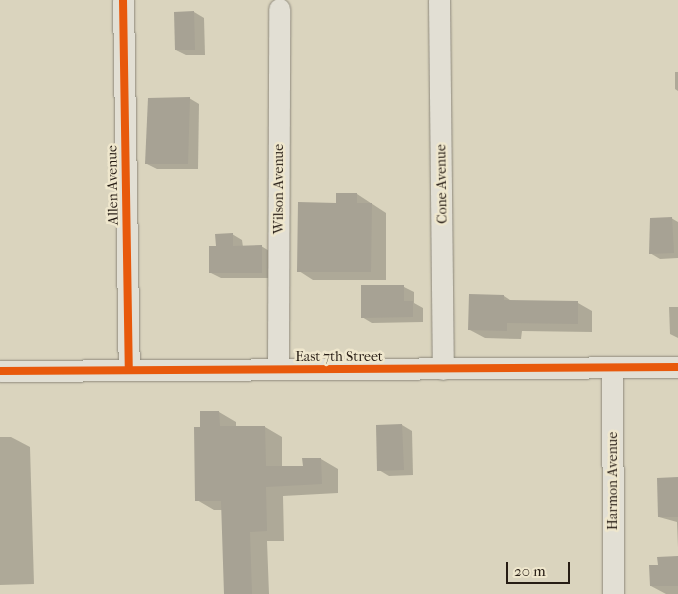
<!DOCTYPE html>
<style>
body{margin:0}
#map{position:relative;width:678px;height:594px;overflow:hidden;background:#dad4be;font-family:"IM FELL French Canon",serif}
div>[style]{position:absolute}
.shadow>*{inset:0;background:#0003}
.building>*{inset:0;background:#a7a294}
.roads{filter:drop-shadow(0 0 1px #8d887b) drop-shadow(0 0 1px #8d887b)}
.minor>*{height:21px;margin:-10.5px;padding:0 10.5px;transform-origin:10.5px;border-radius:10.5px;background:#e2dfd4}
.cycleway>*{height:8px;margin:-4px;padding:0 4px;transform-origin:4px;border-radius:4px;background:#e8590c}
span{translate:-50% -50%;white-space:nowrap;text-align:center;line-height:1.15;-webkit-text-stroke:5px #efe7cd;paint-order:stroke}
.street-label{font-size:14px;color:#261c14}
.scale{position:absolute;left:506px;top:562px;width:64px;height:22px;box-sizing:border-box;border:2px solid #261c14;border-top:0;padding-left:6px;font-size:15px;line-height:18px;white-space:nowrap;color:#261c14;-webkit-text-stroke:4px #efe7cd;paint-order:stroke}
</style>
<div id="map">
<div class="shadow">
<div style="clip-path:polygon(194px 12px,204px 18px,205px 55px,186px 55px,176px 50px)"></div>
<div style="clip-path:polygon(675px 72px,678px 72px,678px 91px,675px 89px)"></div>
<div style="clip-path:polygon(189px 98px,199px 104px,198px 169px,157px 169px,147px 164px)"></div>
<div style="clip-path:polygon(357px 194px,386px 213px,386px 280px,313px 280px,299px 271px,337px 204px)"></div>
<div style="clip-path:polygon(671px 218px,678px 222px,678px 258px,660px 259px,650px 253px)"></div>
<div style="clip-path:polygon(232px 234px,242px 240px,243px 247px,261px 246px,271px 252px,271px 278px,221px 278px,211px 273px,217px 247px)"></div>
<div style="clip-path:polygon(404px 287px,414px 292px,414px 303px,423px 308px,423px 322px,372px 323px,362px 317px)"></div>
<div style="clip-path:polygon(504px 296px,513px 302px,578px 303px,592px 311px,592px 332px,522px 331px,521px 339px,485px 338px,470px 330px)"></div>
<div style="clip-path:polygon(669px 307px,678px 307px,678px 338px,670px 334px)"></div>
<div style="clip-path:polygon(201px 412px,219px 412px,236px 422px,236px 427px,265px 427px,282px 437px,282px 467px,304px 467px,321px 459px,338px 469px,338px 493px,283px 496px,284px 541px,267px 541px,269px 594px,225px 594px,223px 510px,214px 510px,197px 500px)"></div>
<div style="clip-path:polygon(402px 425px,412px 431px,413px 475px,389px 476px,379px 470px)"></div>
<div style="clip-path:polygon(0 437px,11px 437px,30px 447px,34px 584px,0 585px)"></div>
<div style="clip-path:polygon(678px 479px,678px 548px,677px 522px,659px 517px)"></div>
<div style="clip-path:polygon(678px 557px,678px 594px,666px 594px,651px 586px,659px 566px)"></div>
</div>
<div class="building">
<div style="clip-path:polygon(194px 11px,195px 50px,175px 50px,174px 12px)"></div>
<div style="clip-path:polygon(190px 97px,188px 164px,145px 164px,148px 98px)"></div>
<div style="clip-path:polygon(336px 193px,357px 193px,357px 203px,372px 203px,371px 272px,297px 272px,298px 202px,336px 203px)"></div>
<div style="clip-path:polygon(672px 217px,674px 253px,649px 254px,650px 218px)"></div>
<div style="clip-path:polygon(233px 233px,233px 246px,262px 245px,262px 273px,209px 273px,209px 246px,216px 246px,215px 234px)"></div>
<div style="clip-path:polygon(361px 285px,404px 285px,404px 301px,413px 301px,413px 317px,361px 318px)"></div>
<div style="clip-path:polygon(469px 294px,504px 295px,504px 300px,578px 301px,578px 324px,507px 323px,507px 331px,468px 330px)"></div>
<div style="clip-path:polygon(200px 411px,219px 411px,220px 426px,265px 426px,266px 466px,303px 466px,302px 458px,321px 458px,322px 484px,266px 487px,267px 531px,250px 532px,252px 594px,224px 594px,221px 501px,195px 501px,194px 427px,200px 427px)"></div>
<div style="clip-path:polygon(402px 424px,404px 470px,377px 471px,376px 425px)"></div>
<div style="clip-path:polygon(678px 477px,678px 517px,658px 517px,657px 478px)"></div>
<div style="clip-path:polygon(678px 556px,678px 586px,650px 586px,649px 565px,658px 565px,657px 557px)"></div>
</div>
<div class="roads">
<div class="minor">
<div style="left:123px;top:0;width:370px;rotate:89.1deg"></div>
<div style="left:439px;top:0;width:369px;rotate:89.4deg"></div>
<div style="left:612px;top:368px;width:226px;rotate:89.7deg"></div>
<div style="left:278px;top:369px;width:360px;rotate:-89.8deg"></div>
<div style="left:0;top:371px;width:678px;rotate:-0.34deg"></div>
</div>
</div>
<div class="cycleway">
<div style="left:123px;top:0;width:370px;rotate:89.1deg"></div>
<div style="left:0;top:371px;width:678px;rotate:-0.34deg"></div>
</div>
<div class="street-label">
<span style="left:442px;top:184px;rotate:-91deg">Cone Avenue</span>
<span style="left:113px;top:185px;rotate:-91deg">Allen Avenue</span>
<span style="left:279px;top:189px;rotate:-90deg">Wilson Avenue</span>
<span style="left:339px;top:357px">East 7th Street</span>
<span style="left:613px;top:481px;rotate:-90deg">Harmon Avenue</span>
</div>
<div class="scale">20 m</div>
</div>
